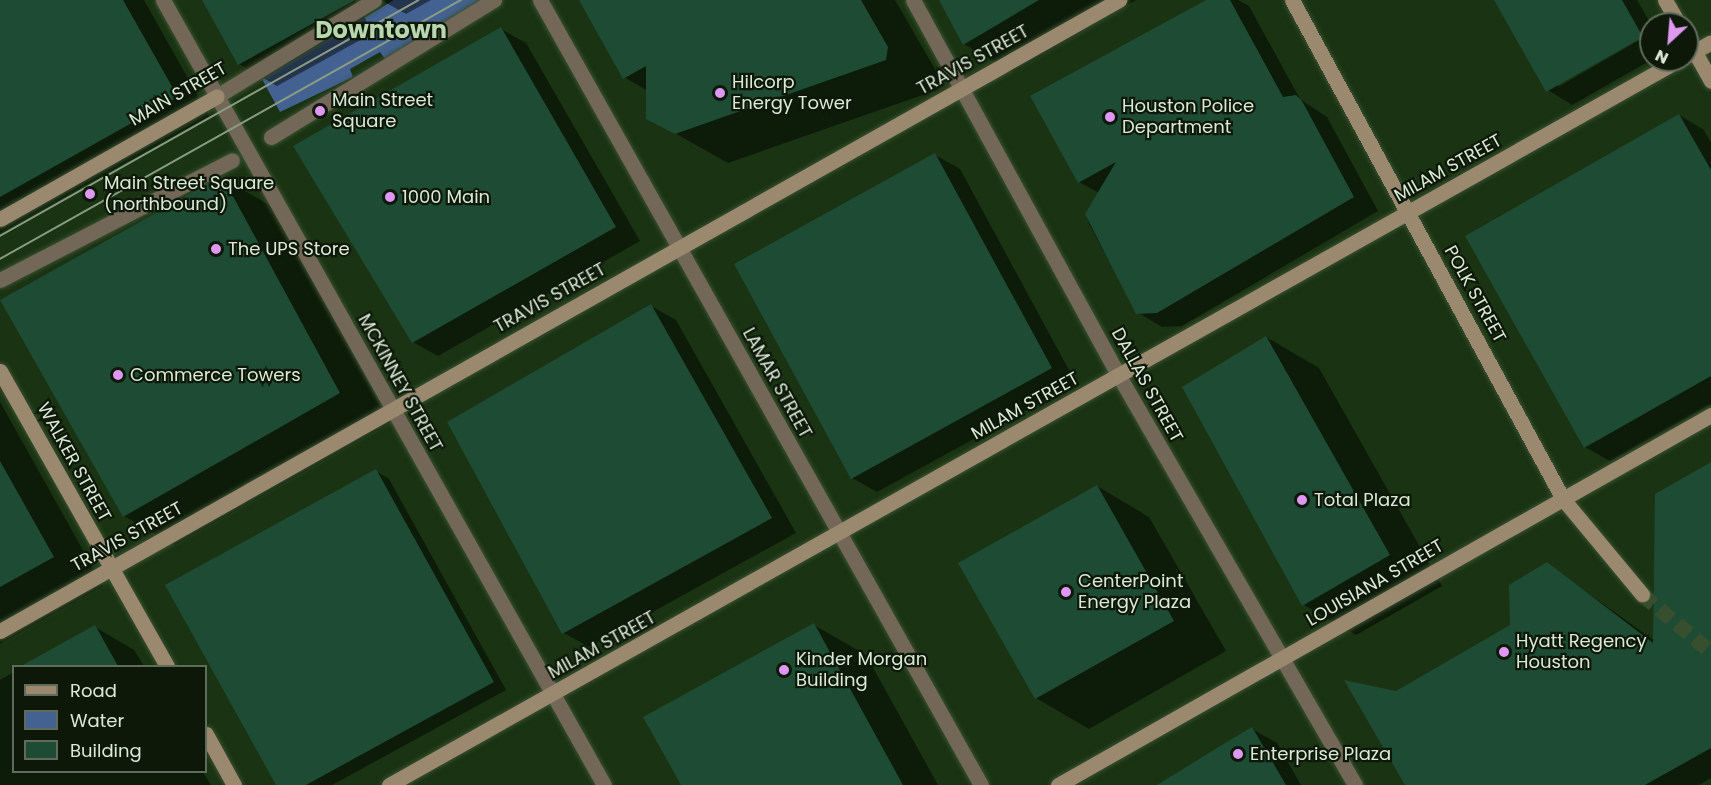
<!DOCTYPE html>
<style>
body{margin:0}
#map{position:relative;width:1711px;height:785px;overflow:hidden;background:#1a3312;font-family:Poppins,sans-serif}
div>[style]{position:absolute}
.water>*{inset:0;background:#446291}
.shadow>*{inset:0;background:#0007}
.building>*{inset:0;background:#1e4b34}
.secondary-tunnel>*{height:15px;margin-top:-7.5px;transform-origin:0;background:repeating-linear-gradient(90deg,#374e2f 0 15px,transparent 0 23px)}
.roads{filter:drop-shadow(0 0 2px #395031) drop-shadow(0 0 2px #395031)}
.pedestrian>*{height:15px;margin:-7.5px;padding:0 7.5px;transform-origin:7.5px;border-radius:7.5px;background:#736857}
.tertiary>*{height:15px;margin:-7.5px;padding:0 7.5px;transform-origin:7.5px;border-radius:7.5px;background:#736857}
.secondary>*{height:15px;margin:-7.5px;padding:0 7.5px;transform-origin:7.5px;border-radius:7.5px;background:#9b896f}
.tram>*{height:1.5px;margin:-0.75px;padding:0 0.75px;transform-origin:0.75px;border-radius:0.75px;background:#8a9d83}
.dots>*{width:16px;height:16px;translate:-50% -50%;box-sizing:border-box;border:3px solid #0d1809;border-radius:50%}
span{translate:-50% -50%;white-space:nowrap;text-align:center;line-height:1.15;-webkit-text-stroke:4.5px #0d1809;paint-order:stroke}
.street-label{font-size:18px;color:#dae9d5}
.poi-label{font-size:18px;color:#dae9d5}
.left{translate:0 -50%;text-align:left}
.district-label{font-size:24px;color:#b8d7af;font-weight:700}
.legend{position:absolute;left:12px;top:665px;width:195px;height:108px;box-sizing:border-box;background:#0d1809;border:2px solid #5f6c5b;margin:0;padding:8px 10px;list-style:none;font-size:18px;color:#dae9d5}
.legend li{display:flex;align-items:center;gap:12px;height:30px}
.legend b{width:30px;border:2px solid #5f6c5b}
.north{position:absolute;left:1639px;top:12px;width:60px;height:60px;box-sizing:border-box;background:#0d1809;border:2px solid #5f6c5b;border-radius:50%;rotate:206deg;font-size:16px;font-weight:700;line-height:24px;text-align:center;color:#dae9d5}
.north::after{content:'';display:block;margin:auto;width:21px;height:27px;background:#de98f2;clip-path:polygon(50% 0,100% 100%,50% 72%,0 100%)}
</style>
<div id="map">
<div class="water">
<div style="clip-path:polygon(394px 0,481px 0,385px 59px,380px 52px,350px 69px,353px 77px,280px 112px,262px 79px)"></div>
</div>
<div class="shadow">
<div style="clip-path:polygon(0 0,144px 0,209px 116px,0 233px)"></div>
<div style="clip-path:polygon(204px 0,355px 0,373px 33px,277px 86px,239px 64px)"></div>
<div style="clip-path:polygon(381px 0,431px 0,406px 14px)"></div>
<div style="clip-path:polygon(581px 0,895px 0,940px 78px,937px 90px,728px 163px,648px 118px,648px 91px,624px 77px)"></div>
<div style="clip-path:polygon(940px 0,1136px 0,1013px 72px,964px 44px)"></div>
<div style="clip-path:polygon(1210px 0,1238px 0,1249px 6px,1300px 99px,1327px 117px,1378px 211px,1182px 326px,1162px 327px,1137px 312px,1089px 224px,1087px 215px,1099px 193px,1079px 182px)"></div>
<div style="clip-path:polygon(evenodd,1496px 0,1637px 0,1651px 24px,1651px 60px,1572px 105px,1548px 90px,1496px 0,1649px 32px,1650px 34px,1558px 87px,1558px 83px,1649px 32px)"></div>
<div style="clip-path:polygon(501px 29px,526px 43px,640px 241px,438px 356px,413px 342px)"></div>
<div style="clip-path:polygon(1679px 115px,1704px 130px,1711px 143px,1711px 404px,1610px 461px,1585px 447px)"></div>
<div style="clip-path:polygon(935px 155px,960px 169px,1076px 383px,877px 492px,852px 478px)"></div>
<div style="clip-path:polygon(222px 178px,273px 207px,390px 423px,175px 545px,124px 516px)"></div>
<div style="clip-path:polygon(651px 306px,676px 320px,796px 533px,589px 647px,564px 633px)"></div>
<div style="clip-path:polygon(1266px 337px,1319px 368px,1442px 586px,1356px 635px,1304px 605px)"></div>
<div style="clip-path:polygon(0 402px,103px 586px,0 644px)"></div>
<div style="clip-path:polygon(1711px 464px,1711px 778px,1699px 785px,1406px 785px,1396px 693px,1512px 625px,1547px 564px,1655px 641px)"></div>
<div style="clip-path:polygon(376px 471px,389px 479px,506px 690px,332px 785px,278px 785px)"></div>
<div style="clip-path:polygon(1097px 486px,1149px 517px,1226px 651px,1089px 729px,1036px 698px,960px 564px)"></div>
<div style="clip-path:polygon(814px 625px,866px 655px,938px 785px,682px 785px)"></div>
<div style="clip-path:polygon(95px 627px,134px 650px,144px 666px,24px 666px)"></div>
<div style="clip-path:polygon(14px 672px,14px 772px,203px 772px,211px 785px,0 785px,0 680px)"></div>
<div style="clip-path:polygon(1252px 729px,1277px 743px,1301px 785px,1167px 785px)"></div>
</div>
<div class="building">
<div style="clip-path:polygon(0 0,123px 0,178px 97px,0 197px)"></div>
<div style="clip-path:polygon(202px 0,355px 0,238px 65px)"></div>
<div style="clip-path:polygon(579px 0,861px 0,888px 47px,886px 60px,675px 134px,646px 119px,646px 66px,623px 79px)"></div>
<div style="clip-path:polygon(939px 0,1039px 0,963px 45px)"></div>
<div style="clip-path:polygon(1206px 0,1230px 0,1283px 97px,1296px 95px,1302px 101px,1354px 197px,1157px 313px,1136px 314px,1085px 214px,1116px 162px,1078px 183px,1030px 96px)"></div>
<div style="clip-path:polygon(1494px 0,1622px 0,1643px 37px,1546px 92px)"></div>
<div style="clip-path:polygon(501px 27px,616px 227px,412px 343px,293px 146px)"></div>
<div style="clip-path:polygon(1679px 114px,1711px 170px,1711px 376px,1584px 448px,1465px 236px)"></div>
<div style="clip-path:polygon(935px 153px,1052px 368px,851px 479px,734px 264px)"></div>
<div style="clip-path:polygon(222px 176px,340px 393px,123px 517px,0 300px)"></div>
<div style="clip-path:polygon(651px 304px,772px 518px,562px 634px,447px 422px)"></div>
<div style="clip-path:polygon(1266px 336px,1390px 555px,1302px 606px,1182px 387px)"></div>
<div style="clip-path:polygon(0 461px,54px 557px,0 587px)"></div>
<div style="clip-path:polygon(1711px 462px,1711px 748px,1645px 785px,1405px 785px,1344px 680px,1396px 691px,1510px 625px,1509px 585px,1547px 562px,1653px 643px,1655px 494px)"></div>
<div style="clip-path:polygon(376px 469px,494px 682px,306px 785px,276px 785px,165px 585px)"></div>
<div style="clip-path:polygon(1097px 485px,1174px 621px,1035px 699px,958px 563px)"></div>
<div style="clip-path:polygon(814px 623px,903px 785px,681px 785px,643px 717px)"></div>
<div style="clip-path:polygon(95px 625px,118px 666px,21px 666px)"></div>
<div style="clip-path:polygon(1252px 727px,1286px 785px,1157px 785px,1225px 743px)"></div>
</div>
<div class="secondary-tunnel">
<div style="left:1642px;top:594px;width:90px;rotate:40deg"></div>
</div>
<div class="roads">
<div class="pedestrian">
<div style="left:217px;top:96px;width:184px;rotate:-31.4deg"></div>
<div style="left:271px;top:137px;width:262px;rotate:-31.6deg"></div>
<div style="left:0;top:280px;width:261px;rotate:-27.3deg"></div>
</div>
<div class="tertiary">
<div style="left:163px;top:0;width:900px;rotate:60.67deg"></div>
<div style="left:540px;top:0;width:900px;rotate:60.67deg"></div>
<div style="left:913px;top:0;width:429px;rotate:61.3deg"></div>
<div style="left:1119px;top:376px;width:472px;rotate:60deg"></div>
</div>
<div class="secondary">
<div style="left:1292px;top:0;width:568px;rotate:61.49deg"></div>
<div style="left:1563px;top:499px;width:124px;rotate:50.3deg"></div>
<div style="left:1665px;top:0;width:28px;rotate:60deg"></div>
<div style="left:1687px;top:38px;width:49px;rotate:60.8deg"></div>
<div style="left:1688px;top:55px;width:26px;rotate:-29deg"></div>
<div style="left:0;top:219px;width:249px;rotate:-29.5deg"></div>
<div style="left:0;top:371px;width:339px;rotate:60.5deg"></div>
<div style="left:0;top:631px;width:1285px;rotate:-29.42deg"></div>
<div style="left:206px;top:734px;width:58px;rotate:61.2deg"></div>
<div style="left:389px;top:785px;width:1480px;rotate:-29.34deg"></div>
<div style="left:1058px;top:785px;width:751px;rotate:-29.54deg"></div>
</div>
</div>
<div class="tram">
<div style="left:0;top:236px;width:480px;rotate:-29.4deg"></div>
<div style="left:0;top:259px;width:529px;rotate:-29.33deg"></div>
</div>
<div class="dots">
<div style="left:720px;top:93px;background:#de98f2"></div>
<div style="left:320px;top:111px;background:#de98f2"></div>
<div style="left:1110px;top:117px;background:#de98f2"></div>
<div style="left:90px;top:194px;background:#de98f2"></div>
<div style="left:390px;top:197px;background:#de98f2"></div>
<div style="left:216px;top:249px;background:#de98f2"></div>
<div style="left:118px;top:375px;background:#de98f2"></div>
<div style="left:1302px;top:500px;background:#de98f2"></div>
<div style="left:1066px;top:592px;background:#de98f2"></div>
<div style="left:1504px;top:652px;background:#de98f2"></div>
<div style="left:784px;top:670px;background:#de98f2"></div>
<div style="left:1238px;top:754px;background:#de98f2"></div>
</div>
<div class="street-label">
<span style="left:973px;top:60px;rotate:-29deg">TRAVIS STREET</span>
<span style="left:178px;top:94px;rotate:-30deg">MAIN STREET</span>
<span style="left:1448px;top:168px;rotate:-29deg">MILAM STREET</span>
<span style="left:1475px;top:294px;rotate:61deg">POLK STREET</span>
<span style="left:550px;top:298px;rotate:-29deg">TRAVIS STREET</span>
<span style="left:400px;top:383px;rotate:61deg">MCKINNEY STREET</span>
<span style="left:777px;top:383px;rotate:61deg">LAMAR STREET</span>
<span style="left:1147px;top:385px;rotate:61deg">DALLAS STREET</span>
<span style="left:1025px;top:406px;rotate:-29deg">MILAM STREET</span>
<span style="left:74px;top:462px;rotate:61deg">WALKER STREET</span>
<span style="left:127px;top:537px;rotate:-29deg">TRAVIS STREET</span>
<span style="left:1375px;top:583px;rotate:-30deg">LOUISIANA STREET</span>
<span style="left:602px;top:645px;rotate:-29deg">MILAM STREET</span>
</div>
<div class="poi-label">
<span class="left" style="left:732px;top:93px">Hilcorp<br>Energy Tower</span>
<span class="left" style="left:332px;top:111px">Main Street<br>Square</span>
<span class="left" style="left:1122px;top:117px">Houston Police<br>Department</span>
<span class="left" style="left:104px;top:194px">Main Street Square<br>(northbound)</span>
<span class="left" style="left:402px;top:197px">1000 Main</span>
<span class="left" style="left:228px;top:249px">The UPS Store</span>
<span class="left" style="left:130px;top:375px">Commerce Towers</span>
<span class="left" style="left:1314px;top:500px">Total Plaza</span>
<span class="left" style="left:1078px;top:592px">CenterPoint<br>Energy Plaza</span>
<span class="left" style="left:1516px;top:652px">Hyatt Regency<br>Houston</span>
<span class="left" style="left:796px;top:670px">Kinder Morgan<br>Building</span>
<span class="left" style="left:1250px;top:754px">Enterprise Plaza</span>
</div>
<div class="district-label">
<span style="left:381px;top:30px">Downtown</span>
</div>
<ul class="legend">
<li><b style="height:8px;background:#9b896f"></b>Road</li>
<li><b style="height:16px;background:#446291"></b>Water</li>
<li><b style="height:16px;background:#1e4b34"></b>Building</li>
</ul>
<div class="north">N</div>
</div>
